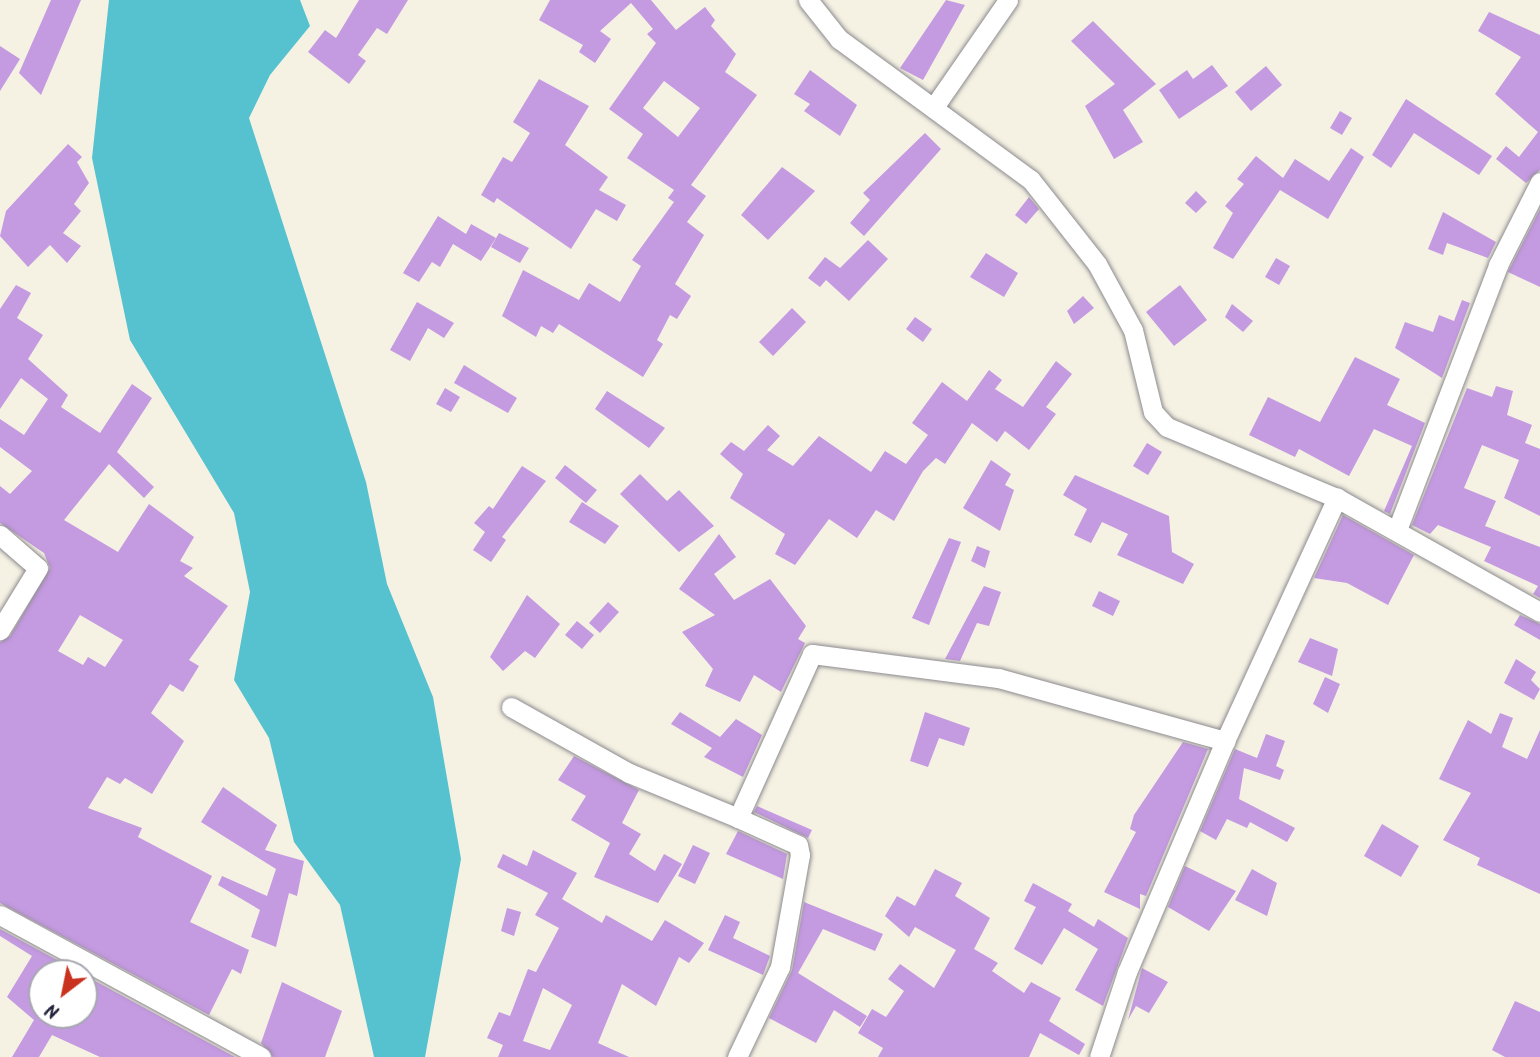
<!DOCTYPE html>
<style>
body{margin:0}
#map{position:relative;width:1540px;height:1057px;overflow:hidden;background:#f5f2e3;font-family:Kalam,sans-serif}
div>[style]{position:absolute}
.water>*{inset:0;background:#56c2cf}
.building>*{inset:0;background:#c49ae1}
.roads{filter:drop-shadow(0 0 2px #8c8a8f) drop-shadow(0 0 2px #8c8a8f)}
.minor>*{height:19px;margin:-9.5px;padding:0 9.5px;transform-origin:9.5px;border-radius:9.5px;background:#fff}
span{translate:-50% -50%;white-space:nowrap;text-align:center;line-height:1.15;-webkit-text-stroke:7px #fff;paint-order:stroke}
.north{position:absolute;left:28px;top:959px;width:70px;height:70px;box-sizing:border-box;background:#fff;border:2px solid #a7a7b1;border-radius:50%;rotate:212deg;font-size:19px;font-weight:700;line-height:28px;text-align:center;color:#22223b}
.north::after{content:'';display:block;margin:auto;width:24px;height:32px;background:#c8321e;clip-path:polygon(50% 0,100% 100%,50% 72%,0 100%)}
</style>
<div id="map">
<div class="water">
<div style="clip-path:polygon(109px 0,300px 0,310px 26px,270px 75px,249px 118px,366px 482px,387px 584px,433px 697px,461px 859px,425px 1057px,374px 1057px,340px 905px,294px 842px,269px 738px,234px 680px,250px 592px,234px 513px,130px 340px,92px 158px)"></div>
</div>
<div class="building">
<div style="clip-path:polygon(51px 0,81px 0,41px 95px,19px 73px)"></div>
<div style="clip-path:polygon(359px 0,408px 0,387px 34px,377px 28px,358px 55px,366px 61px,349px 84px,308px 52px,325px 30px,336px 38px)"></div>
<div style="clip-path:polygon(evenodd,550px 0,651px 0,676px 30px,705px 7px,715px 20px,711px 26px,736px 54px,725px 72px,757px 95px,691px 185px,706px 196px,687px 222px,704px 235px,675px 284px,691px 296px,677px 319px,670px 315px,657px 340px,663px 344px,643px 377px,559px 324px,553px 333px,541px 326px,536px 337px,502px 316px,523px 270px,579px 300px,589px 283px,620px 302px,641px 266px,632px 260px,674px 202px,668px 198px,674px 190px,627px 158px,643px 134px,609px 109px,656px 43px,647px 34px,653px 29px,631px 3px,600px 31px,611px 39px,595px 63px,579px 52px,583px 45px,539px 20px,550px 0,664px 81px,700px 108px,678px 137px,643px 108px,664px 81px)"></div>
<div style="clip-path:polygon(946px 0,965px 5px,923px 80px,900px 68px)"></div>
<div style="clip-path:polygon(1489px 12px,1540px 35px,1540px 170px,1526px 183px,1496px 159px,1506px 146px,1519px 157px,1538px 132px,1495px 94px,1521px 57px,1478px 31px)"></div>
<div style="clip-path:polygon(1093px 21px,1156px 84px,1123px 110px,1143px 142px,1114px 159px,1085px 106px,1115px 84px,1071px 41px)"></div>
<div style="clip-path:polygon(0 46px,20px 59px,0 91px)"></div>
<div style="clip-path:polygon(1212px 65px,1228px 86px,1179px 119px,1159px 90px,1187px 70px,1193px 79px)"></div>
<div style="clip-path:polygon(1266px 66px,1282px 85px,1251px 111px,1235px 92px)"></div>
<div style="clip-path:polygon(810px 70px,857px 105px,840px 136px,804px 111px,810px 104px,794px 94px)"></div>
<div style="clip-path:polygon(539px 79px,589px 106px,565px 145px,608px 177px,599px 190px,626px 205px,617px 221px,596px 209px,571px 249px,497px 198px,494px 203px,481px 195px,503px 157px,512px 162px,530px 133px,513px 122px)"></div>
<div style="clip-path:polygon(1406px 99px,1492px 156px,1479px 175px,1414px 133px,1391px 168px,1372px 155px)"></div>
<div style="clip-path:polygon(1340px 111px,1352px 118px,1342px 135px,1330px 128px)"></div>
<div style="clip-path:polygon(925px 133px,941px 149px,864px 236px,850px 223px,870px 200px,863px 193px)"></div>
<div style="clip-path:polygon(68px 144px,82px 157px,77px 162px,89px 183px,74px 204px,81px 211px,63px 233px,81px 246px,67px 263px,50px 245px,28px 267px,0 236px,6px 211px)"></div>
<div style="clip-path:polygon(1351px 148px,1364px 157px,1328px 219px,1280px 190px,1233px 259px,1213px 248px,1233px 213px,1225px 206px,1244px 184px,1237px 179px,1256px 156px,1283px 178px,1295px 159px,1329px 181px)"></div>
<div style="clip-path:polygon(782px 167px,815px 191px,768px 240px,741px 215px)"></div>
<div style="clip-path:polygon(1196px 191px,1207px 202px,1196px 213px,1185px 203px)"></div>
<div style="clip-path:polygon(1029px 197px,1039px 209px,1026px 224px,1015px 215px)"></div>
<div style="clip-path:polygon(1540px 209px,1540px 287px,1508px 272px)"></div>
<div style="clip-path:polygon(1443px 212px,1496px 242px,1488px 258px,1447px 243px,1443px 255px,1428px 249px)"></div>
<div style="clip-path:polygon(438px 216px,466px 234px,471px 224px,496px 238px,481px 261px,453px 244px,440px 267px,432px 262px,419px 282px,403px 273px)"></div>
<div style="clip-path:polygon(499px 233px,529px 248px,520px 263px,491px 247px)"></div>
<div style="clip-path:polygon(868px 240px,888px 259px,849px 301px,826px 280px,820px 287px,808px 278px,825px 257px,840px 268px)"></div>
<div style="clip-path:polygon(986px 253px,1018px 273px,1004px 297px,970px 277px)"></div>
<div style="clip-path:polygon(1276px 258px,1290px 266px,1279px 285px,1265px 277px)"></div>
<div style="clip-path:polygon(evenodd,16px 285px,31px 293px,17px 318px,43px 335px,28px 359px,68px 395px,61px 407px,100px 433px,132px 384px,152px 398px,117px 452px,154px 487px,144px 498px,109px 464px,64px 520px,118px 552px,149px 504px,194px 537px,180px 561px,193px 568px,184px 576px,228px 606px,189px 660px,199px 666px,183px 692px,170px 684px,151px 713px,184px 741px,152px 794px,125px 778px,120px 784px,107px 777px,88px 808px,142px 828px,138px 837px,212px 876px,190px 922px,249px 950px,241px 974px,232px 969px,209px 1015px,0 903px,0 642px,10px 636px,50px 568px,44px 553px,0 523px,0 486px,10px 494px,32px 471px,0 447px,0 419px,24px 435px,48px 399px,21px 378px,0 409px,0 309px,16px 285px,80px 615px,123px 640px,105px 667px,88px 657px,83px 665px,58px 651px,80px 615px)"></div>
<div style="clip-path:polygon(1180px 285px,1207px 320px,1174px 346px,1146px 312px)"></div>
<div style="clip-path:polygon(1083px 296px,1094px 308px,1074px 324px,1067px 311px)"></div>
<div style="clip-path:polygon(1462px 300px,1470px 303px,1442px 378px,1395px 348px,1405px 322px,1433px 332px,1439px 315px,1454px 321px)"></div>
<div style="clip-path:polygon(417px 302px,454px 323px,444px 338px,428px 328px,410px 361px,390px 350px)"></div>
<div style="clip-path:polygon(1232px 304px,1253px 321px,1243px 332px,1225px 317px)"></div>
<div style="clip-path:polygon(792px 308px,806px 322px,773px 356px,759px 342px)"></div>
<div style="clip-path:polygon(915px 317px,932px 329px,923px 342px,906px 329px)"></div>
<div style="clip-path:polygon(1355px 357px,1400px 379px,1387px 405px,1425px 423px,1390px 514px,1384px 511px,1412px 446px,1374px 429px,1349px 476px,1299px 449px,1295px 457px,1249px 435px,1268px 397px,1320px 422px)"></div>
<div style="clip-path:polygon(1056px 361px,1072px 374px,1046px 407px,1056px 414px,1029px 450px,1005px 431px,997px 442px,972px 423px,945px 464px,936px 458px,923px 471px,894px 521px,876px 510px,857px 538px,829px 519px,795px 565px,775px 554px,785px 534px,730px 498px,743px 474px,720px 454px,731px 442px,744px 451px,768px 425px,780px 436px,767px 450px,793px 466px,819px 436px,871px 472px,885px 451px,906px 464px,928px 435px,912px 423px,942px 382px,967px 401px,989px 370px,1002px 380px,995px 389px,1023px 407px)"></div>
<div style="clip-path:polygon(464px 365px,517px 398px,508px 413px,454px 383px)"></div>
<div style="clip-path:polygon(1496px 386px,1513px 391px,1507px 415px,1532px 425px,1525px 443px,1540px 449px,1540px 516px,1504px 498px,1519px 460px,1482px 445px,1464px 488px,1496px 501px,1485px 526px,1540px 547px,1540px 598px,1533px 594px,1538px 586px,1484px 561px,1491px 547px,1438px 525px,1430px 534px,1412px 525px,1467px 388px,1492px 397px)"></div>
<div style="clip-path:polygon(445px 388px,460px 397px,451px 412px,436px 404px)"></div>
<div style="clip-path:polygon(607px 391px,665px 428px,649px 448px,595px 409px)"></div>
<div style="clip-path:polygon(1147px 443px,1162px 452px,1148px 475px,1133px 466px)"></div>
<div style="clip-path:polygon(991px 460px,1011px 474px,1005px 485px,1014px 490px,1000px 531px,963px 508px)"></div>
<div style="clip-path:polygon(565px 465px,597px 490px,586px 503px,555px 478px)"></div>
<div style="clip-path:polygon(522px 466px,546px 481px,502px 537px,506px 540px,491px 562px,473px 550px,485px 532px,474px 523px,489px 506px,493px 509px)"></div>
<div style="clip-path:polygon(640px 474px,667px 501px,679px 490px,714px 526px,679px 552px,620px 494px)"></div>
<div style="clip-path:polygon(1075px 475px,1169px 516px,1172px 552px,1194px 564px,1183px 584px,1117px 555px,1128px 534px,1102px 522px,1091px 543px,1074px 535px,1087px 509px,1063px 495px)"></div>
<div style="clip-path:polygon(582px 502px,619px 526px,605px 544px,569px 522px)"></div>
<div style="clip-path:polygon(1343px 515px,1414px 555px,1388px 605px,1347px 583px,1314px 578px)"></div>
<div style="clip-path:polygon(719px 534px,736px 557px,714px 574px,734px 600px,770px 579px,806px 626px,798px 639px,805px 643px,781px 692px,754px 675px,740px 702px,705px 686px,713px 669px,682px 632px,715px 615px,679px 589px)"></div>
<div style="clip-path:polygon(949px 538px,961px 542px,929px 625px,912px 618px)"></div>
<div style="clip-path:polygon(977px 546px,990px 551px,985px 568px,971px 561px)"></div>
<div style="clip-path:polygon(984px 586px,1001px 592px,989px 626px,977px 623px,960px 661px,945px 659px)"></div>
<div style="clip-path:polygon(1099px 591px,1120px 601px,1113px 616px,1092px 606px)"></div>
<div style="clip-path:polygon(527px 595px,560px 624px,535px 658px,525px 651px,503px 671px,490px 657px)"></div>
<div style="clip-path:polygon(608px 602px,619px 612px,600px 633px,589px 623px)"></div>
<div style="clip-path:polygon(1520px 615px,1540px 624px,1540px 640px,1514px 625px)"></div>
<div style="clip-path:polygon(577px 621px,594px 635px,582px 649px,565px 635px)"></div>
<div style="clip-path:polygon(1310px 638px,1338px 649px,1332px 676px,1298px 662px)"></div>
<div style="clip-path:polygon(1516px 659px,1536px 672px,1531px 680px,1540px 689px,1534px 700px,1504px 683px)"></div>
<div style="clip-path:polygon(1325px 677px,1340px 684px,1328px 713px,1313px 704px)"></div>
<div style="clip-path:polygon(680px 712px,720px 737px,736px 719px,762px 735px,743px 777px,704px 757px,712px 748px,671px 724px)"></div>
<div style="clip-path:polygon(925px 712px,970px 728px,964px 746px,939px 738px,928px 767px,910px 761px)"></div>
<div style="clip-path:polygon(1500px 713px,1513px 718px,1502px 747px,1527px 759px,1540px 730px,1540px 894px,1477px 865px,1480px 858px,1443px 840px,1471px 793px,1439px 779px,1468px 720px,1491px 734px)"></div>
<div style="clip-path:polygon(1266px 734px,1285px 741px,1276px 766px,1284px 770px,1280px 780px,1244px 768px,1239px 799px,1295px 828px,1287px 842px,1250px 822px,1247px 828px,1227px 819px,1216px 840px,1200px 831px,1235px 749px,1257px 758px)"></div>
<div style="clip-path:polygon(1183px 742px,1208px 749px,1146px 896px,1140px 894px,1140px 909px,1104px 892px,1136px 832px,1130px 829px,1134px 815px)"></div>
<div style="clip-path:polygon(574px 756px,639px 790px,622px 823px,641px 834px,629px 854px,655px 871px,664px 854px,682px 864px,658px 903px,594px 877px,610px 843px,571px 820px,586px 796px,558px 780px)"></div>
<div style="clip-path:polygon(223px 787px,277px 825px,265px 850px,304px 861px,297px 896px,289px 893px,276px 947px,251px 937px,260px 910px,218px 885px,222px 876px,267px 896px,276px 869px,201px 822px)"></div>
<div style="clip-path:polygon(757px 806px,812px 830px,808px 838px,754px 812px)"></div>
<div style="clip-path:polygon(1382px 824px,1419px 846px,1401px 877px,1364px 856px)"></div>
<div style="clip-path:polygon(738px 831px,787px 854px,783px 879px,726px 854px)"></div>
<div style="clip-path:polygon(693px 845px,710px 853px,695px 884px,678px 876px)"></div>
<div style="clip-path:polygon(evenodd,533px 850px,577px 873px,562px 899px,602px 923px,606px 915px,652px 941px,665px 920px,704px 943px,689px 963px,679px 957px,656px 1006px,622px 984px,598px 1043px,629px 1057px,498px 1057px,503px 1045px,487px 1038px,499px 1012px,510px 1016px,528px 969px,536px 972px,559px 928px,535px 915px,548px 893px,497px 867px,503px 854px,527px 866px,533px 850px,543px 988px,572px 1005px,550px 1050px,523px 1041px,543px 988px)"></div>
<div style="clip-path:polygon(1185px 866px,1236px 891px,1209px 931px,1168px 907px)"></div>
<div style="clip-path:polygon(935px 869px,962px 883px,955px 896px,990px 918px,974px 949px,998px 963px,992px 971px,1024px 993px,1031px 982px,1061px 998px,1049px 1021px,1085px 1044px,1079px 1055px,1040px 1033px,1029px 1057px,878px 1057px,883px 1048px,858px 1033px,872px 1009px,886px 1017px,904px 991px,888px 979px,900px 964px,934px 988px,956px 950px,915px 927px,909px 937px,885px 916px,897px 896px,915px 906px)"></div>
<div style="clip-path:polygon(1252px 869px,1277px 883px,1267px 916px,1235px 900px)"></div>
<div style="clip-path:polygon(1033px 883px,1072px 904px,1068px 911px,1094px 927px,1098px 919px,1128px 938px,1103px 1006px,1075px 990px,1098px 949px,1064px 928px,1042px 965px,1014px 949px,1036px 907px,1024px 901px)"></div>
<div style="clip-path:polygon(804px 902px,883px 934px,875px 951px,823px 929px,798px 973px,867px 1016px,860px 1027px,834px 1010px,816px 1043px,769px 1018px,792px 970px)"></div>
<div style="clip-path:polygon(507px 908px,521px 912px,514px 936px,501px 931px)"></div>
<div style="clip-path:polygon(725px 915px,740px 922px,733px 938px,770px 956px,763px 975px,708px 950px)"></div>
<div style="clip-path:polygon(0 929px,81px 973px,42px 973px,42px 1015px,84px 1015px,84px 975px,235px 1057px,100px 1057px,52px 1035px,39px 1057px,12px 1057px,34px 1020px,7px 997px,32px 956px,0 936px)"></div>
<div style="clip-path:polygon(1142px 968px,1168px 982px,1149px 1013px,1136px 1006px,1128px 1020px)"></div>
<div style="clip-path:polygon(282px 982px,342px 1011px,325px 1057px,273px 1057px,261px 1043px)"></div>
<div style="clip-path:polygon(1515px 1001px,1540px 1012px,1540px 1057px,1505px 1057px,1492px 1050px)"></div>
</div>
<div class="roads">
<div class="minor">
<div style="left:808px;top:0;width:50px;rotate:51.5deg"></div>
<div style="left:839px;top:39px;width:238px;rotate:36.3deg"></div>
<div style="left:1031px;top:180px;width:107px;rotate:51.8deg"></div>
<div style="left:1097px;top:264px;width:75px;rotate:61.4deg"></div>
<div style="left:1133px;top:330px;width:84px;rotate:76.3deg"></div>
<div style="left:1153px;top:412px;width:21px;rotate:47deg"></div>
<div style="left:1167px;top:427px;width:184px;rotate:22.7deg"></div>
<div style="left:1337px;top:498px;width:233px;rotate:29.3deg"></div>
<div style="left:934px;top:107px;width:130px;rotate:-55.3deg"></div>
<div style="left:1397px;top:530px;width:284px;rotate:-69.1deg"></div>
<div style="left:1498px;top:265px;width:93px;rotate:-63.2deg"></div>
<div style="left:0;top:535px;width:50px;rotate:41deg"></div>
<div style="left:38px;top:568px;width:73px;rotate:121.5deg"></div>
<div style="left:511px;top:707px;width:135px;rotate:29.2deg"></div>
<div style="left:629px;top:773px;width:118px;rotate:22.4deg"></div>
<div style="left:0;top:915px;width:297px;rotate:28.5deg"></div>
<div style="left:737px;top:1057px;width:100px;rotate:-64.5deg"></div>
<div style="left:780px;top:967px;width:114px;rotate:-79.9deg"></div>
<div style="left:800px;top:855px;width:10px;rotate:-101deg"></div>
<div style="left:798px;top:845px;width:66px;rotate:-155.8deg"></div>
<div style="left:738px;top:818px;width:180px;rotate:-65.7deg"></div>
<div style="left:812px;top:654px;width:188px;rotate:7.4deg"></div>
<div style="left:998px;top:678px;width:236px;rotate:15.5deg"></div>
<div style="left:1099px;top:1057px;width:89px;rotate:-71.8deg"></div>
<div style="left:1127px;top:972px;width:251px;rotate:-67deg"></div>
<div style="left:1225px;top:741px;width:268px;rotate:-65.3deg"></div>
</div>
</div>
<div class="north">N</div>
</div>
